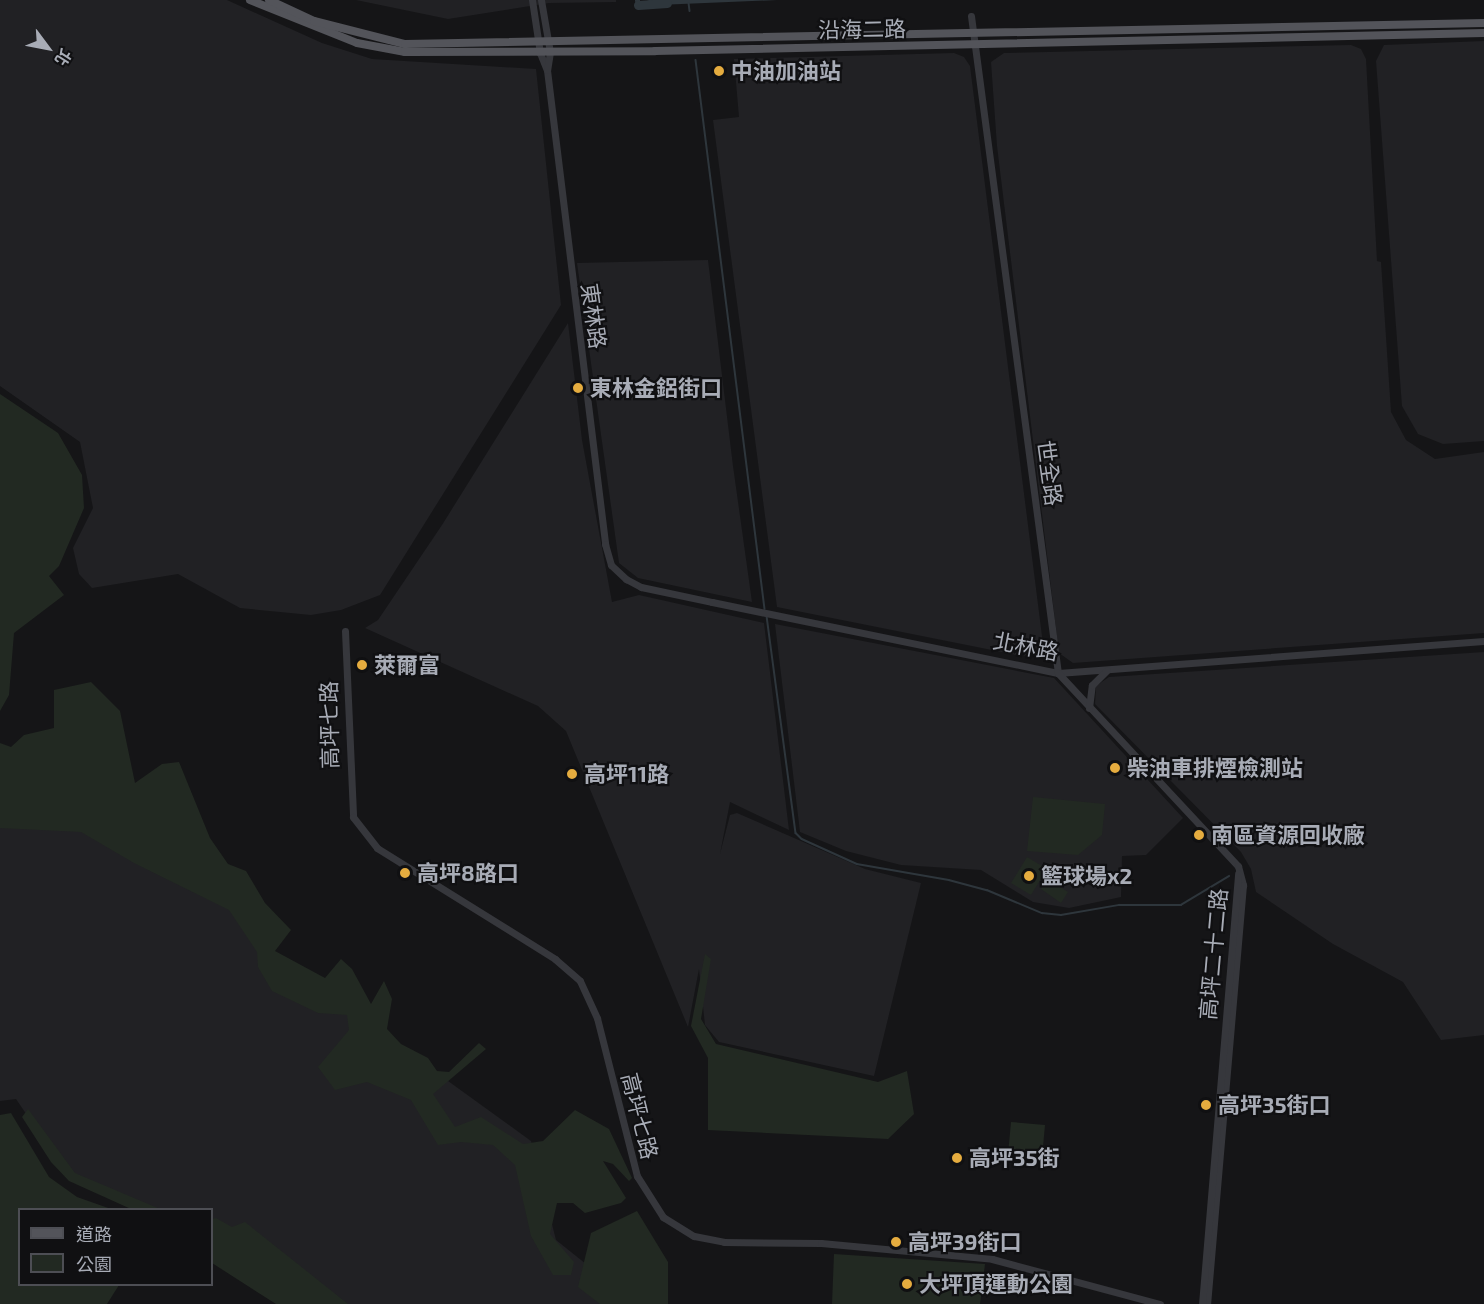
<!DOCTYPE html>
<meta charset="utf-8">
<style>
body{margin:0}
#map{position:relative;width:1484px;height:1304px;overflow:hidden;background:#151517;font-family:"Exo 2","Noto Sans TC",sans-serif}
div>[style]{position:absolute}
.built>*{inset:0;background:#212124}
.green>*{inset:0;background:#222922}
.water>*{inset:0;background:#2e363c}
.stream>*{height:1.5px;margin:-0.75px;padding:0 0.75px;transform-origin:0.75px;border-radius:0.75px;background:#2e363c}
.canal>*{height:5px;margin:-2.5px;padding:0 2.5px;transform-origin:2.5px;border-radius:2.5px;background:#2e363c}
.river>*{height:9px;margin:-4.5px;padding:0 4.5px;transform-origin:4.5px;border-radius:4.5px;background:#2e363c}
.tertiary>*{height:7px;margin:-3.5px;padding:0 3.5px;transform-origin:3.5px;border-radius:3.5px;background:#36373c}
.primary>*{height:8px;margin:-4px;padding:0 4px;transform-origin:4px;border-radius:4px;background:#53545a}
.dots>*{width:16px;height:16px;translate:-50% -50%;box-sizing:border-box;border:3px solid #101012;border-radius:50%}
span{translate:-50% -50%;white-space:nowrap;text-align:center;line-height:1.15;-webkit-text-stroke:4.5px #101012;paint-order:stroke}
.street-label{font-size:22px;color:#a8acb6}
.poi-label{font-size:22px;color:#a8acb6;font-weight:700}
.left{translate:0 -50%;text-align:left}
.legend{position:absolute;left:18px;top:1208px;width:195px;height:78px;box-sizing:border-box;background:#101012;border:2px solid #4d4e54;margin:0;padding:8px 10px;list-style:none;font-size:18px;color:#a8acb6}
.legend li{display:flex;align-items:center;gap:12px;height:30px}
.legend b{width:30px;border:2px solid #4d4e54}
.north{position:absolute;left:18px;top:18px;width:60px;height:60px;-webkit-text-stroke:4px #101012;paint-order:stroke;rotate:122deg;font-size:16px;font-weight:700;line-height:24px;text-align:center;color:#a8acb6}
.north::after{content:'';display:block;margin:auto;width:21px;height:27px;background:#a8acb6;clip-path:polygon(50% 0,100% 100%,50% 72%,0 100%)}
</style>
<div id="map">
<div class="built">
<div style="clip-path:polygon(0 0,227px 0,322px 43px,372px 59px,536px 69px,561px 305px,380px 595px,341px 610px,311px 615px,240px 608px,178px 574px,92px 588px,79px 574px,73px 548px,93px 508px,80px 442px,0 386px)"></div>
<div style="clip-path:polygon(356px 0,616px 0,616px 2px,549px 3px,448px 19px)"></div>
<div style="clip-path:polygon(1484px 41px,1484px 441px,1443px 444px,1418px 434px,1402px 406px,1376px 61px,1384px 45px)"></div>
<div style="clip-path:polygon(1351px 45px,1361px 49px,1366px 59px,1377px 261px,1381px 262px,1391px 412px,1406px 440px,1435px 459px,1484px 452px,1484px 633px,1073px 663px,1059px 653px,997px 146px,991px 62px,1004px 53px)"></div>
<div style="clip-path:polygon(954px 53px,964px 57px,970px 66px,1043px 644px,1039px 653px,1022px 656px,777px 607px,713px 120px,739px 117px,734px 59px)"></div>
<div style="clip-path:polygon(708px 260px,733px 466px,752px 602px,638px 578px,619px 563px,577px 263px)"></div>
<div style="clip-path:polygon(568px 323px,582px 440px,612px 602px,639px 595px,764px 623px,789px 830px,730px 802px,720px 854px,730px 815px,737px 813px,865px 869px,921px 883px,874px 1076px,719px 1042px,705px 1025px,699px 969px,688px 1027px,566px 731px,538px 706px,365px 628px,378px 620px,442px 525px)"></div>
<div style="clip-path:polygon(775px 624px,1054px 678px,1183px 818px,1146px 855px,1122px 856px,1121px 897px,1069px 908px,1033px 902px,981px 870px,901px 865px,846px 851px,800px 832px)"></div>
<div style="clip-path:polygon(1484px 652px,1484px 1035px,1441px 1040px,1403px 982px,1333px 944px,1256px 892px,1251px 869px,1241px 852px,1095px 704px,1096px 686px,1109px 677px)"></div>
<div style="clip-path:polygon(80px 810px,242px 909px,267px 950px,531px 1141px,556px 1240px,631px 1300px,630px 1304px,314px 1304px,212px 1234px,212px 1210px,140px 1209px,69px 1177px,16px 1099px,0 1101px,0 816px)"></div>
</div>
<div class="green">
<div style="clip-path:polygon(0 394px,58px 433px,82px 475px,84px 508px,59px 566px,49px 576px,64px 595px,14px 633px,9px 695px,0 711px)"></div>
<div style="clip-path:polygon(91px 682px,120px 711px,135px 783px,162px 764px,179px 762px,210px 838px,228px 864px,246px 871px,265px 903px,291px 930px,275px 951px,325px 978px,341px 959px,352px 969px,371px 1004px,384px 981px,392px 999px,387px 1029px,401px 1044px,428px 1058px,437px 1071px,449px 1072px,479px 1043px,486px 1049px,433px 1094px,455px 1127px,481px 1117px,523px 1144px,543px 1141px,575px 1110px,609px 1129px,632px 1178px,629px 1181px,613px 1164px,603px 1161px,626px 1198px,621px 1203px,585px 1213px,573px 1203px,557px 1203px,550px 1234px,574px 1262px,571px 1275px,553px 1275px,531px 1236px,515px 1165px,493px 1145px,461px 1142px,438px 1145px,411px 1100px,367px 1082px,335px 1090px,318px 1067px,349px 1030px,347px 1015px,318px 1013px,272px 991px,258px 967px,257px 952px,229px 910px,134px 863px,81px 832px,0 828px,0 743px,11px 747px,24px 735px,54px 728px,54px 690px)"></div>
<div style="clip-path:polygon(1033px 797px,1105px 804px,1102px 835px,1078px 855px,1027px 851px)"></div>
<div style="clip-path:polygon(1027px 857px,1047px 869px,1031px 895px,1011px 883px)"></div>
<div style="clip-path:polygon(1047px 879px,1068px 892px,1061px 903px,1041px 889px)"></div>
<div style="clip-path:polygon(705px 954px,711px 959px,701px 1019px,716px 1044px,878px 1082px,907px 1071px,914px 1114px,888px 1139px,708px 1130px,708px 1058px,691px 1026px)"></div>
<div style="clip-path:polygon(28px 1109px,75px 1173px,160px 1209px,131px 1209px,69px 1181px,51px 1162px,22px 1117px)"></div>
<div style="clip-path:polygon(11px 1113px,49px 1177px,77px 1197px,111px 1209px,20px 1210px,20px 1284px,119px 1285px,107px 1304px,0 1304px,0 1115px)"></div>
<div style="clip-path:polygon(1011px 1122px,1045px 1125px,1042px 1157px,1008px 1154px)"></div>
<div style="clip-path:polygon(637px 1211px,668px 1262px,668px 1304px,600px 1304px,578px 1287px,591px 1233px)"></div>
<div style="clip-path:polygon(216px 1218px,232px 1227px,245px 1222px,348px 1304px,276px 1304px,212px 1263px,212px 1219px)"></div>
<div style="clip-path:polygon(834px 1254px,985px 1264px,980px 1304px,832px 1304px)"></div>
</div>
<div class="water">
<div style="clip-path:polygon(647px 0,777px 0,658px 5px)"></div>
</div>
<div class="stream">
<div style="left:689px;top:3px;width:8px;rotate:83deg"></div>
<div style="left:696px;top:60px;width:553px;rotate:82.84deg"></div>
<div style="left:767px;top:616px;width:219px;rotate:82.4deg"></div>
<div style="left:796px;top:833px;width:8px;rotate:45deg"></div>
<div style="left:802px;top:839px;width:60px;rotate:24.4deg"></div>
<div style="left:857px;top:864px;width:93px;rotate:9.9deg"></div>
<div style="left:949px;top:880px;width:39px;rotate:15deg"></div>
<div style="left:987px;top:890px;width:60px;rotate:22.7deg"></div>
<div style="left:1042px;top:913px;width:19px;rotate:6deg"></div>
<div style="left:1061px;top:915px;width:59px;rotate:-9.8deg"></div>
<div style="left:1119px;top:905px;width:62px"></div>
<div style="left:1181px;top:905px;width:56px;rotate:-31.1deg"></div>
</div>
<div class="canal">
<div style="left:637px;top:0;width:5px;rotate:79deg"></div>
</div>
<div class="river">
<div style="left:638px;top:5px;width:29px;rotate:-4deg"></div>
</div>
<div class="tertiary">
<div style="left:532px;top:0;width:54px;rotate:81.4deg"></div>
<div style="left:540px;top:53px;width:18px;rotate:68deg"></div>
<div style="left:547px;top:70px;width:478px;rotate:83deg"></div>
<div style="left:605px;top:544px;width:22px;rotate:74deg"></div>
<div style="left:611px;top:565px;width:21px;rotate:43deg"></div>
<div style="left:626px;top:579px;width:17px;rotate:28deg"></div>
<div style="left:641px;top:587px;width:73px;rotate:11.9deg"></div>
<div style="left:712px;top:602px;width:353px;rotate:11.6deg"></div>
<div style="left:1058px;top:673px;width:427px;rotate:-4.3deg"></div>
<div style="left:541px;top:0;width:53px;rotate:80.2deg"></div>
<div style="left:550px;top:52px;width:18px;rotate:99deg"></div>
<div style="left:971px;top:16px;width:663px;rotate:82.46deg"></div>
<div style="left:1058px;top:673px;width:264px;rotate:47deg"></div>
<div style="left:1238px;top:866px;width:20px;rotate:75deg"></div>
<div style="left:1243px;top:885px;width:421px;rotate:94.9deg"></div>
<div style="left:345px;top:631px;width:186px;rotate:87.5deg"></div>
<div style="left:353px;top:817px;width:39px;rotate:52deg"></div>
<div style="left:377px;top:848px;width:210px;rotate:31.9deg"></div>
<div style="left:555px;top:959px;width:33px;rotate:41deg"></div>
<div style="left:580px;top:981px;width:41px;rotate:65.3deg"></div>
<div style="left:597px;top:1018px;width:163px;rotate:75.8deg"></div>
<div style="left:637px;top:1176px;width:49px;rotate:57.6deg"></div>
<div style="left:663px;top:1217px;width:36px;rotate:32deg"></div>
<div style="left:694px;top:1236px;width:31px;rotate:11deg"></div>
<div style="left:724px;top:1242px;width:97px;rotate:0.6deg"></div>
<div style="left:821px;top:1243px;width:172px;rotate:5.3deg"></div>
<div style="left:992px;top:1259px;width:174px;rotate:15deg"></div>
<div style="left:1089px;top:708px;width:23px;rotate:-83deg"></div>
<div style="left:1092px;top:685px;width:21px;rotate:-45deg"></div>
<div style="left:1202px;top:1304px;width:432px;rotate:-85.2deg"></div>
</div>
<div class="primary">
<div style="left:250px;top:0;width:115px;rotate:21.9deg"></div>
<div style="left:357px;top:43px;width:49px;rotate:10.6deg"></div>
<div style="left:405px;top:52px;width:250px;rotate:-0.2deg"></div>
<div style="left:655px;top:51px;width:829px;rotate:-1.24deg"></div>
<div style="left:269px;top:0;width:50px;rotate:25deg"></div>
<div style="left:314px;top:21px;width:94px;rotate:14.2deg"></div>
<div style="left:405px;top:44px;width:1079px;rotate:-1.11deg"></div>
</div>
<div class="dots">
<div style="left:719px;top:71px;background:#e5ac3f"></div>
<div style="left:578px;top:388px;background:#e5ac3f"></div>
<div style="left:362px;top:665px;background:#e5ac3f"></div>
<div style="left:1115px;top:768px;background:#e5ac3f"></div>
<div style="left:572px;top:774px;background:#e5ac3f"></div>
<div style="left:1199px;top:835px;background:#e5ac3f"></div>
<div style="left:405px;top:873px;background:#e5ac3f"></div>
<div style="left:1029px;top:876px;background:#e5ac3f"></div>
<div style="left:1206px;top:1105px;background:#e5ac3f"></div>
<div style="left:957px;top:1158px;background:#e5ac3f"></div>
<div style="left:896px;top:1242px;background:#e5ac3f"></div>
<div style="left:907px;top:1284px;background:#e5ac3f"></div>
</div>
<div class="street-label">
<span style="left:862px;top:29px;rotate:-1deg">沿海二路</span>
<span style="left:594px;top:316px;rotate:82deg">東林路</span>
<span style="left:1050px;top:473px;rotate:82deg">世全路</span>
<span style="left:1026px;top:646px;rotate:11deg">北林路</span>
<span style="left:329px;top:725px;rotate:-91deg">高坪七路</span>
<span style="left:1213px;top:954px;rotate:-85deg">高坪二十二路</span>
<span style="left:640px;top:1116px;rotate:76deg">高坪七路</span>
</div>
<div class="poi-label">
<span class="left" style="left:731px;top:71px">中油加油站</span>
<span class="left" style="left:590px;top:388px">東林金鋁街口</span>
<span class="left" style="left:374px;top:665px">萊爾富</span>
<span class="left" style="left:1127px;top:768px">柴油車排煙檢測站</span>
<span class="left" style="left:584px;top:774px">高坪11路</span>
<span class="left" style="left:1211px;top:835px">南區資源回收廠</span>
<span class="left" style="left:417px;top:873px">高坪8路口</span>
<span class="left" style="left:1041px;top:876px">籃球場x2</span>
<span class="left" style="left:1218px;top:1105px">高坪35街口</span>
<span class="left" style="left:969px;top:1158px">高坪35街</span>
<span class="left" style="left:908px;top:1242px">高坪39街口</span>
<span class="left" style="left:919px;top:1284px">大坪頂運動公園</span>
</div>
<ul class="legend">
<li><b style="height:8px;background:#53545a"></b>道路</li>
<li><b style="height:16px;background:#222922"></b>公園</li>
</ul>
<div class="north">北</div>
</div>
